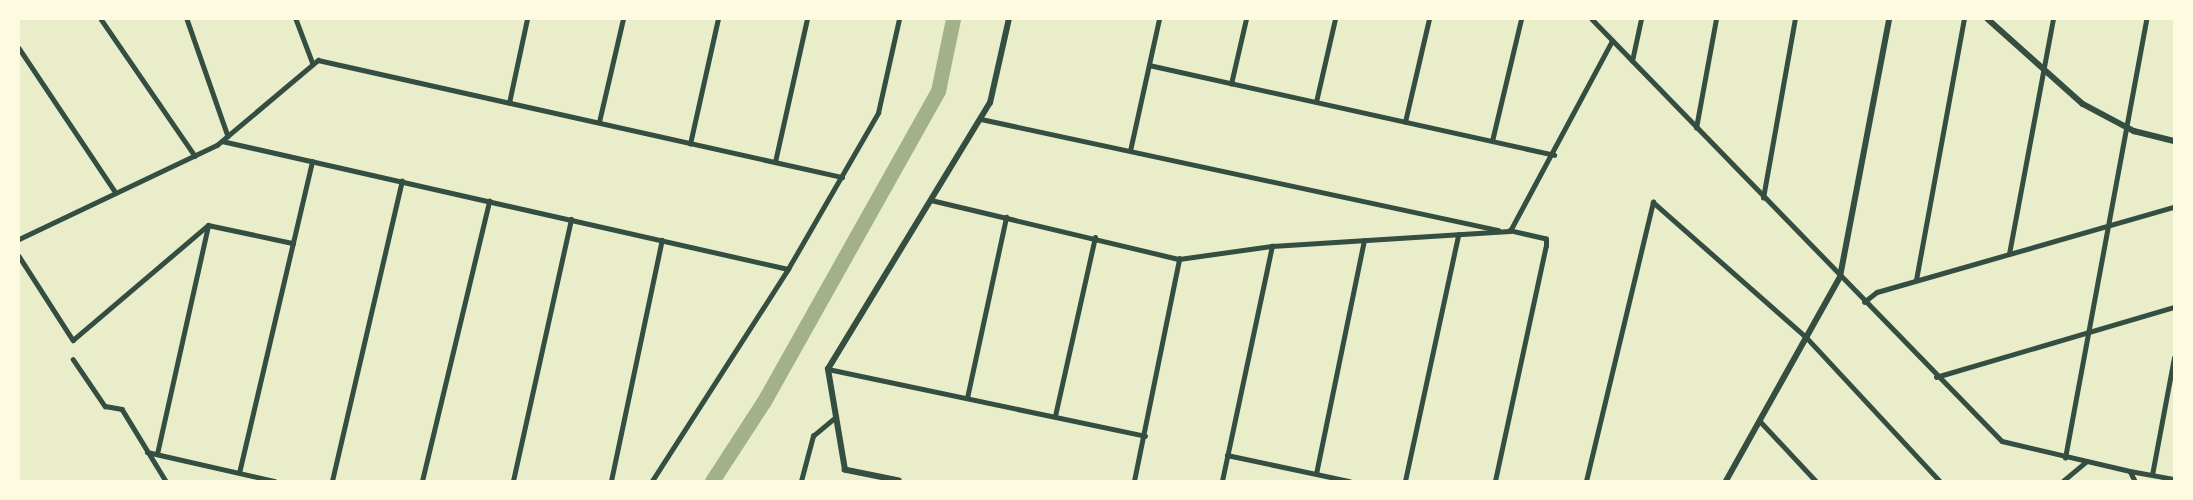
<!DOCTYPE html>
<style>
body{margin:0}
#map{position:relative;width:2193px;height:500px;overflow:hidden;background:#e9edc9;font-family:"Titillium Web",sans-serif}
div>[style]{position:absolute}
.river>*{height:15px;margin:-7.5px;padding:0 7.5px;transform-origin:7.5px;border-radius:7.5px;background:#a3b18a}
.minor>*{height:4.5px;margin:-2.25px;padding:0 2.25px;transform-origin:2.25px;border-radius:2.25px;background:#344e41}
.tertiary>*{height:5.5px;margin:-2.75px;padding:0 2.75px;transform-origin:2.75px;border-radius:2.75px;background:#344e41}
span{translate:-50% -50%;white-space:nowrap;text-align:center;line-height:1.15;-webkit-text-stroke:5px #fefae0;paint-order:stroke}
.frame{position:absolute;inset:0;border:20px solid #fefae0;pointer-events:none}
</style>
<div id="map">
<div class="river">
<div style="left:712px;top:481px;width:95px;rotate:-57deg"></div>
<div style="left:764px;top:401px;width:355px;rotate:-60.7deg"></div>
<div style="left:938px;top:91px;width:74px;rotate:-78.2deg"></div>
</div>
<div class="minor">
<div style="left:101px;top:19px;width:166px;rotate:55.5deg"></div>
<div style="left:187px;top:19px;width:124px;rotate:70.7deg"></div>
<div style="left:296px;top:19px;width:48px;rotate:69.3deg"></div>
<div style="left:1592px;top:19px;width:588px;rotate:45.83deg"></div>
<div style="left:2002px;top:441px;width:131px;rotate:13.2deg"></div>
<div style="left:2130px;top:471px;width:11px;rotate:63deg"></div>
<div style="left:19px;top:48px;width:174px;rotate:56.2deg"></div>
<div style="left:1632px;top:61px;width:43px;rotate:-77.9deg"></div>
<div style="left:1149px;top:65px;width:415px;rotate:12.5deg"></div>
<div style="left:1231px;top:84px;width:67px;rotate:-77deg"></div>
<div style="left:1316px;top:102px;width:85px;rotate:-77.1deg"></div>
<div style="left:509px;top:103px;width:86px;rotate:-77.9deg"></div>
<div style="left:981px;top:119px;width:529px;rotate:12.12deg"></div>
<div style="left:599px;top:122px;width:106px;rotate:-76.9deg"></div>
<div style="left:1405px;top:122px;width:106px;rotate:-76.9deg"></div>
<div style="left:1696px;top:128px;width:111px;rotate:-79.6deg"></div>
<div style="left:222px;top:141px;width:580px;rotate:12.74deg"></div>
<div style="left:1492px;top:141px;width:125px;rotate:-76.6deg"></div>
<div style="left:690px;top:144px;width:128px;rotate:-77.4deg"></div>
<div style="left:1130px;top:151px;width:135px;rotate:-77.6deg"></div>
<div style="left:775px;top:162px;width:147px;rotate:-77.4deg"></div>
<div style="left:1763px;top:198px;width:182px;rotate:-79.9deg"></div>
<div style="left:931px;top:200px;width:255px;rotate:13.4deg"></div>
<div style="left:19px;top:239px;width:219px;rotate:-25.4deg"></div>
<div style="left:217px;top:145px;width:132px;rotate:-40.1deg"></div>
<div style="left:318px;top:60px;width:537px;rotate:12.59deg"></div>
<div style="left:2009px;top:254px;width:239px;rotate:-79.4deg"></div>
<div style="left:19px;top:256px;width:100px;rotate:57.3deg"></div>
<div style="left:73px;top:340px;width:177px;rotate:-40.4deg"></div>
<div style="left:208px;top:225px;width:87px;rotate:12deg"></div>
<div style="left:1916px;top:280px;width:265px;rotate:-79.6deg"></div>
<div style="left:1864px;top:302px;width:16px;rotate:-38deg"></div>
<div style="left:1877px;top:292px;width:309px;rotate:-16deg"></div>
<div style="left:73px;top:359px;width:57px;rotate:55.8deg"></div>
<div style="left:105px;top:406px;width:17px;rotate:10deg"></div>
<div style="left:122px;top:409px;width:84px;rotate:58.6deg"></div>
<div style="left:828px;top:369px;width:324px;rotate:11.9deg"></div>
<div style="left:1936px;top:377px;width:248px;rotate:-16.4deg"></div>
<div style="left:967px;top:398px;width:185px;rotate:-77.8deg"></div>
<div style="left:1055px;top:416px;width:183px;rotate:-77.4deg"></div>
<div style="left:1760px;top:421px;width:82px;rotate:47deg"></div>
<div style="left:147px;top:452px;width:131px;rotate:12.8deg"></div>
<div style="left:157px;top:454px;width:234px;rotate:-77.4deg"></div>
<div style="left:1227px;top:455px;width:125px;rotate:12deg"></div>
<div style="left:2065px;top:458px;width:446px;rotate:-79.5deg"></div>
<div style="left:2130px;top:471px;width:45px;rotate:10.3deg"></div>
<div style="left:239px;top:473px;width:320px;rotate:-76.8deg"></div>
<div style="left:1316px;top:474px;width:238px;rotate:-78.4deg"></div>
<div style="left:2152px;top:475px;width:119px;rotate:-79.4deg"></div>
<div style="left:332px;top:481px;width:308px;rotate:-76.9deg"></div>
<div style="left:422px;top:481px;width:288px;rotate:-76.5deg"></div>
<div style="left:513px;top:481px;width:268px;rotate:-77.5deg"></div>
<div style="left:611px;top:481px;width:246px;rotate:-78.1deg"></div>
<div style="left:652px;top:481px;width:252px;rotate:-57.3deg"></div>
<div style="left:788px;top:269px;width:180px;rotate:-60deg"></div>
<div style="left:878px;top:113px;width:96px;rotate:-77.4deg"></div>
<div style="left:801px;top:481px;width:47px;rotate:-75.1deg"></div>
<div style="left:813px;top:436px;width:30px;rotate:-40deg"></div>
<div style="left:1134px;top:481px;width:227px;rotate:-78.5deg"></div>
<div style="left:1179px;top:259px;width:94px;rotate:-8deg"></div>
<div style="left:1272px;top:246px;width:238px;rotate:-3.6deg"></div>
<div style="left:1510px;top:231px;width:216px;rotate:-61.8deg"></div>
<div style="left:1222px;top:481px;width:240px;rotate:-78deg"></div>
<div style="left:1405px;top:481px;width:252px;rotate:-77.8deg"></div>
<div style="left:1495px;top:481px;width:240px;rotate:-77.8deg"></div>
<div style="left:1546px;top:246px;width:7px;rotate:-90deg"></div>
<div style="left:1546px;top:239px;width:37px;rotate:-167deg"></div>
<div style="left:1586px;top:481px;width:287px;rotate:-76.5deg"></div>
<div style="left:1653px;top:202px;width:205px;rotate:41.4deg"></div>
<div style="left:1807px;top:338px;width:195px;rotate:47.1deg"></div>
<div style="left:2063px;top:481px;width:30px;rotate:-40deg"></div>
</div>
<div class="tertiary">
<div style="left:1988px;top:19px;width:127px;rotate:41.8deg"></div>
<div style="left:2083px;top:104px;width:58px;rotate:27.9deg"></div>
<div style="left:2134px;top:131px;width:41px;rotate:14deg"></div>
<div style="left:899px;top:481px;width:55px;rotate:-168.5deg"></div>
<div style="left:845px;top:470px;width:102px;rotate:-99.6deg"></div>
<div style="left:828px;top:369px;width:311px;rotate:-58.7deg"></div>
<div style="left:990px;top:103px;width:86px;rotate:-77.3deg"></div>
<div style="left:1726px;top:481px;width:234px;rotate:-60.8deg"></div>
<div style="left:1840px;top:277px;width:263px;rotate:-79.2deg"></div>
</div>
<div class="frame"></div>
</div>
